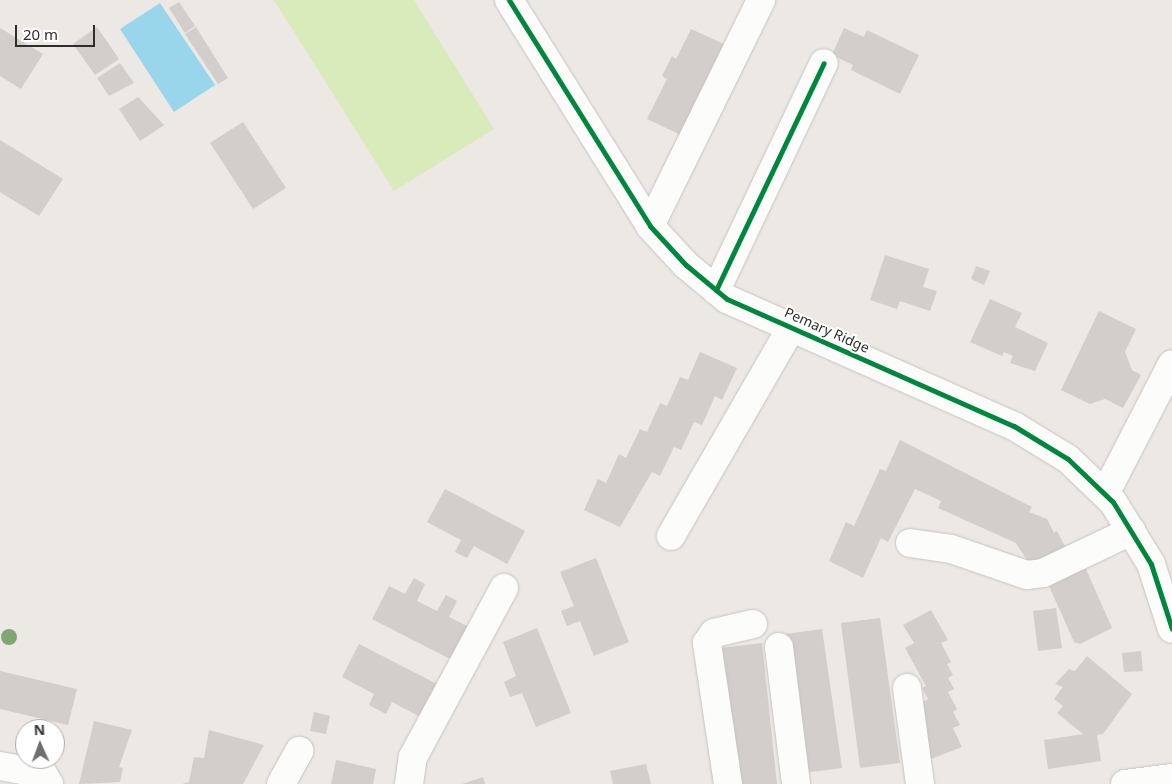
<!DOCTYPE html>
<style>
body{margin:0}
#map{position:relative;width:1172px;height:784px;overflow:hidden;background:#ece8e4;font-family:"Noto Sans",sans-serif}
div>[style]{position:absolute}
.pitch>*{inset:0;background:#d9eabb}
.water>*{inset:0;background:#99d6ec}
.building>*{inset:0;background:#d1cecb}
.roads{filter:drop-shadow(0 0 1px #c5c4c5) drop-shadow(0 0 1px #c5c4c5)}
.minor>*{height:28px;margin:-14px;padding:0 14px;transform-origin:14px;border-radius:14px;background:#fcfcfb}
.cycleway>*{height:5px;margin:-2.5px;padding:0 2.5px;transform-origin:2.5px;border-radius:2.5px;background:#00873e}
.trees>*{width:16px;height:16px;margin:-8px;border-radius:50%;background:#82a575}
span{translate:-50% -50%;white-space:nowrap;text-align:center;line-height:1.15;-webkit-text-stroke:4px #fff;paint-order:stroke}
.street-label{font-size:14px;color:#2e2e2e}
.north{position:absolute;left:15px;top:719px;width:50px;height:50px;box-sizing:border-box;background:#fff;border:1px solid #ababab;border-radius:50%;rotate:358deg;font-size:14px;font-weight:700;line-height:20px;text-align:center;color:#2e2e2e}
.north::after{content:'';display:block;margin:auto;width:18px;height:22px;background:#706f6e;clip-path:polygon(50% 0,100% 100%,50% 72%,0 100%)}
.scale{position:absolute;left:15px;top:25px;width:80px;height:22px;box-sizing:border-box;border:2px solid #2e2e2e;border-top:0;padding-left:6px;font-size:15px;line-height:18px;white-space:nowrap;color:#2e2e2e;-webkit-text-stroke:4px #fff;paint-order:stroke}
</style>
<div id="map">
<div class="pitch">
<div style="clip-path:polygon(274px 0,414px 0,494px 129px,394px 191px)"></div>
</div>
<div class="water">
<div style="clip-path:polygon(160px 3px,215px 85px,174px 112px,120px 29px)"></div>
</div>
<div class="building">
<div style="clip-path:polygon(179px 2px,195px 26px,185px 33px,169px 8px)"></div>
<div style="clip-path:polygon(97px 27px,119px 59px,95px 75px,73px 44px)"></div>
<div style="clip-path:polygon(196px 27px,228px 78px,218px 84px,185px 34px)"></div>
<div style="clip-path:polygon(0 28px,43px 54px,21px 89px,0 76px)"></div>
<div style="clip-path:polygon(844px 28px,864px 37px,867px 30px,919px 55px,900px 94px,851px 70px,853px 65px,832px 55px)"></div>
<div style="clip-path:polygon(691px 29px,726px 45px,683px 136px,647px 119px,667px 79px,662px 76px,672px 56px,676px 59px)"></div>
<div style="clip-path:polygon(120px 63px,134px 83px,109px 96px,97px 78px)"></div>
<div style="clip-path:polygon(138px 97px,164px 125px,140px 141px,119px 109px)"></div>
<div style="clip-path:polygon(243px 122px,286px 188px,253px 209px,210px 143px)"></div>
<div style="clip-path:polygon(0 140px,63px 179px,39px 216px,0 192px)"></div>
<div style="clip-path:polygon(885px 255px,929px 269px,923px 287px,937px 291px,930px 311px,900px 301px,897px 309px,870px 300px)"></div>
<div style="clip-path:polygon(976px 266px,990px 271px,984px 285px,971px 279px)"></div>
<div style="clip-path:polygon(990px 299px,1022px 313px,1015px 327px,1048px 343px,1035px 371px,1010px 363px,1013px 356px,1004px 352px,1002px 356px,970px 342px)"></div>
<div style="clip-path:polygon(1099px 311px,1136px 329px,1125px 352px,1132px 370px,1141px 375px,1123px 408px,1105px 399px,1090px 404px,1061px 390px)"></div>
<div style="clip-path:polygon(700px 352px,737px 368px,722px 400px,715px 396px,702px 425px,694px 422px,681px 450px,674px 447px,660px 476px,652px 472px,620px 527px,584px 510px,598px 479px,606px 483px,619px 454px,626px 458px,640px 429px,647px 432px,660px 403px,667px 406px,680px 377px,688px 380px)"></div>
<div style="clip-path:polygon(900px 440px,1032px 507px,1029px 512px,1047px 519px,1054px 533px,1057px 531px,1067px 550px,1032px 568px,1016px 543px,938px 508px,941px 501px,915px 489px,888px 542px,881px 538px,863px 578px,829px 561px,846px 522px,854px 526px,880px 469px,886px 471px)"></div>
<div style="clip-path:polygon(445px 489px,525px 531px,507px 564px,474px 546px,467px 558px,455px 552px,461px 540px,427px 522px)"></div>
<div style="clip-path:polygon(596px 558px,629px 642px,594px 656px,580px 621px,567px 626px,561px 611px,574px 606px,560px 572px)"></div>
<div style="clip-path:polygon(1085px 567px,1112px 628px,1080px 644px,1074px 642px,1049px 586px)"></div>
<div style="clip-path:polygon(414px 578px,425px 584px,417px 601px,437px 611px,446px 595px,457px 601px,449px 617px,471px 628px,454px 661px,372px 619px,389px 586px,405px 594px)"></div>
<div style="clip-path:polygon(1056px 608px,1062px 648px,1038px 651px,1033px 611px)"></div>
<div style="clip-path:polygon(931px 610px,948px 640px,941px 643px,951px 662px,947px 664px,953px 675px,948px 678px,954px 689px,948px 692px,957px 709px,953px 712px,960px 725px,953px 728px,962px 747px,931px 759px,914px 707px,928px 699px,922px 688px,926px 686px,905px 648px,914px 643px,903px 625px)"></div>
<div style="clip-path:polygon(880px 618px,900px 763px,860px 768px,841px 623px)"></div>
<div style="clip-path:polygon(537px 628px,571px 713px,536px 727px,522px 693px,510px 697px,504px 682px,516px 676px,503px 642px)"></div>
<div style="clip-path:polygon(822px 629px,842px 768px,803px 773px,785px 634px)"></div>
<div style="clip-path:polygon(762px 643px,777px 784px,734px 784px,720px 648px)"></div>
<div style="clip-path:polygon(359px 644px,441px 686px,424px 719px,392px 702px,386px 714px,369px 705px,374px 694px,342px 677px)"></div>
<div style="clip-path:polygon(1141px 651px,1143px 671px,1124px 672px,1122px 653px)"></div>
<div style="clip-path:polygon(1087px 656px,1132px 694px,1103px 734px,1097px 735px,1101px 761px,1048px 769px,1044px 740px,1083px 734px,1057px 713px,1063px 706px,1054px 699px,1063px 687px,1055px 684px,1069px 669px,1075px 671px)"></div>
<div style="clip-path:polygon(0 671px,77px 689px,68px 725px,0 709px)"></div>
<div style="clip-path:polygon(314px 712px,330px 716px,326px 734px,310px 731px)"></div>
<div style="clip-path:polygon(94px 721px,132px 730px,119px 767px,123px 768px,120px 782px,79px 784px)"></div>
<div style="clip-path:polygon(209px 730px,264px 745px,243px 784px,182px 784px,189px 782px,194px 757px,204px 758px)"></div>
<div style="clip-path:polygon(336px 760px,376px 769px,373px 784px,331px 784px)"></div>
<div style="clip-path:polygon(646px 764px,651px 784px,613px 784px,610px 771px)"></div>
<div style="clip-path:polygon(483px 777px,485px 784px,462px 784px)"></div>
</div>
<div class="roads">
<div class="minor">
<div style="left:509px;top:0;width:266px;rotate:58deg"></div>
<div style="left:650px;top:226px;width:53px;rotate:47.3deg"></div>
<div style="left:686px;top:265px;width:53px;rotate:39.7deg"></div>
<div style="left:727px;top:299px;width:314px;rotate:23.9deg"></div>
<div style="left:1014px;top:426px;width:63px;rotate:31.4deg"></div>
<div style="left:1068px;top:459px;width:62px;rotate:43.7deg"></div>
<div style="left:1113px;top:502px;width:73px;rotate:58.5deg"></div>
<div style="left:1151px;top:564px;width:68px;rotate:72.1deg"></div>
<div style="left:650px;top:226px;width:252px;rotate:-63.8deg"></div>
<div style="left:716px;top:290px;width:251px;rotate:-64.6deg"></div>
<div style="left:1105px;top:494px;width:146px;rotate:-62.7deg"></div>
<div style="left:671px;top:536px;width:242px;rotate:-60deg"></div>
<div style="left:910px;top:543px;width:41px;rotate:8.3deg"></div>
<div style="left:951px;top:549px;width:80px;rotate:18.9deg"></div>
<div style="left:1027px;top:575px;width:16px;rotate:-7deg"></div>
<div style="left:1043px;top:573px;width:98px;rotate:-25.5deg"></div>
<div style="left:779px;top:647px;width:138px;rotate:82.9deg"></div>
<div style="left:907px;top:688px;width:97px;rotate:82.3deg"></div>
<div style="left:0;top:766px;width:44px;rotate:10.5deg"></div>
<div style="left:43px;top:774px;width:12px;rotate:59deg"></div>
<div style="left:281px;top:784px;width:38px;rotate:-61deg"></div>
<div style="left:409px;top:784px;width:27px;rotate:-82deg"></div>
<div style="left:413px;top:757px;width:192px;rotate:-61.7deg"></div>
<div style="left:728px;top:784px;width:143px;rotate:-98.5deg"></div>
<div style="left:707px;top:643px;width:12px;rotate:-55deg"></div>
<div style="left:714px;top:633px;width:40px;rotate:-13deg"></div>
<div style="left:1125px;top:784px;width:47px;rotate:-7.3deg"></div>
</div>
</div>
<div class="cycleway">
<div style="left:509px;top:0;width:266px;rotate:58deg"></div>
<div style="left:650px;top:226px;width:53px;rotate:47.3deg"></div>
<div style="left:686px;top:265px;width:53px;rotate:39.7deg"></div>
<div style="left:727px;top:299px;width:314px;rotate:23.9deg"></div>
<div style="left:1014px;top:426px;width:63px;rotate:31.4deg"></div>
<div style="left:1068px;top:459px;width:62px;rotate:43.7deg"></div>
<div style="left:1113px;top:502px;width:73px;rotate:58.5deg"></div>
<div style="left:1151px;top:564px;width:68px;rotate:72.1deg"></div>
<div style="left:716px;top:290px;width:251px;rotate:-64.6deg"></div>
</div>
<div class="trees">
<div style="left:9px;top:637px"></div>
</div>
<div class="street-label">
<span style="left:827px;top:330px;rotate:24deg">Pemary Ridge</span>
</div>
<div class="north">N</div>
<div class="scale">20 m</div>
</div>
